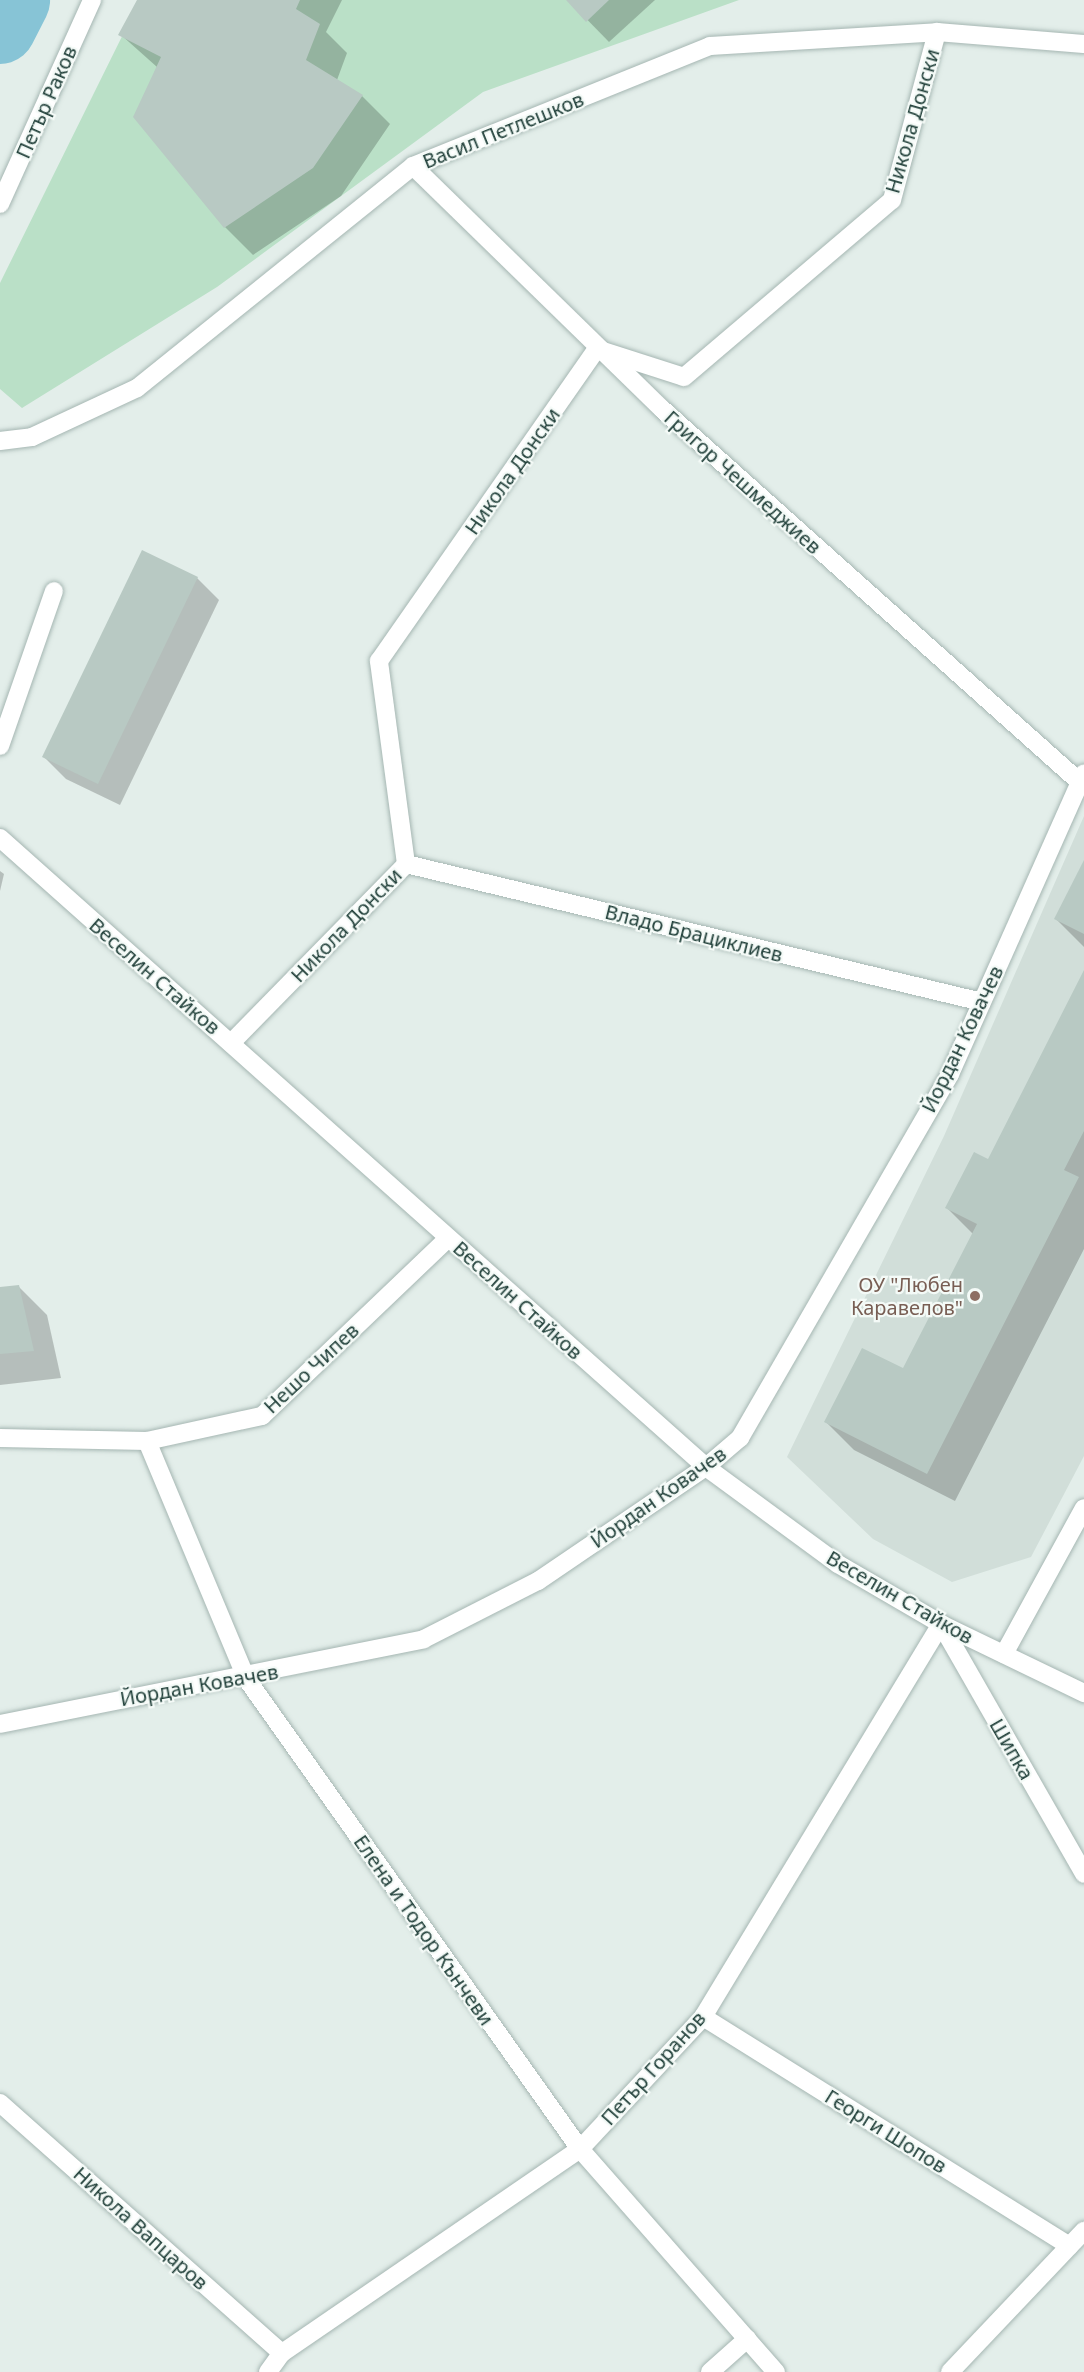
<!DOCTYPE html>
<meta charset="utf-8">
<style>
body{margin:0}
#map{position:relative;width:1084px;height:2372px;overflow:hidden;background:#e3eeea;font-family:"Noto Sans",sans-serif}
div>[style]{position:absolute}
.built>*{inset:0;background:#d1ded9}
.green>*{inset:0;background:#bae0c7}
.shadow>*{inset:0;background:#0003}
.river>*{height:72px;margin:-36px;padding:0 36px;transform-origin:36px;border-radius:36px;background:#87c4d6}
.building>*{inset:0;background:#b8c9c3}
.roads{filter:drop-shadow(0 0 2px #a5b6b2) drop-shadow(0 0 2px #a5b6b2)}
.street>*{height:18px;margin:-9px;padding:0 9px;transform-origin:9px;border-radius:9px;background:#fff}
.secondary>*{height:18px;margin:-9px;padding:0 9px;transform-origin:9px;border-radius:9px;background:#fff}
.dots>*{width:16px;height:16px;translate:-50% -50%;box-sizing:border-box;border:3px solid #f4faf7;border-radius:50%}
span{translate:-50% -50%;white-space:nowrap;text-align:center;line-height:1.15;-webkit-text-stroke:4.5px #f4faf7;paint-order:stroke}
.street-label{font-size:20px;color:#21403a}
.education-label{font-size:20px;color:#785e54}
.right{translate:-100% -50%;text-align:right}
</style>
<div id="map">
<div class="built">
<div style="clip-path:polygon(1084px 816px,1084px 1456px,1031px 1557px,952px 1582px,873px 1539px,787px 1457px,944px 1136px)"></div>
</div>
<div class="green">
<div style="clip-path:polygon(140px 0,739px 0,483px 92px,217px 287px,22px 408px,0 389px,0 283px)"></div>
</div>
<div class="shadow">
<div style="clip-path:polygon(139px 0,342px 0,326px 32px,347px 53px,337px 80px,362px 96px,390px 124px,341px 196px,253px 255px,225px 227px,135px 117px,157px 67px,120px 34px)"></div>
<div style="clip-path:polygon(568px 0,655px 0,609px 42px)"></div>
<div style="clip-path:polygon(197px 578px,219px 600px,120px 805px,66px 779px,44px 757px)"></div>
<div style="clip-path:polygon(1084px 863px,1084px 947px,1056px 919px)"></div>
<div style="clip-path:polygon(0 871px,4px 874px,0 891px)"></div>
<div style="clip-path:polygon(1084px 974px,1084px 1249px,955px 1501px,854px 1450px,826px 1422px,904px 1370px,973px 1234px,947px 1208px,988px 1161px)"></div>
<div style="clip-path:polygon(19px 1287px,47px 1315px,61px 1378px,0 1385px,0 1288px)"></div>
</div>
<div class="river">
<div style="left:0;top:28px;width:31px;rotate:-63deg"></div>
</div>
<div class="building">
<div style="clip-path:polygon(137px 0,300px 0,296px 9px,320px 24px,306px 60px,363px 95px,313px 168px,224px 228px,133px 117px,161px 57px,118px 35px)"></div>
<div style="clip-path:polygon(566px 0,609px 0,586px 22px)"></div>
<div style="clip-path:polygon(142px 550px,198px 577px,98px 784px,42px 757px)"></div>
<div style="clip-path:polygon(1084px 860px,1084px 934px,1054px 919px)"></div>
<div style="clip-path:polygon(1084px 970px,1084px 1131px,1064px 1170px,1079px 1177px,927px 1474px,824px 1422px,862px 1348px,903px 1368px,977px 1224px,945px 1208px,974px 1152px,988px 1159px)"></div>
<div style="clip-path:polygon(19px 1285px,34px 1351px,0 1354px,0 1287px)"></div>
</div>
<div class="roads">
<div class="street">
<div style="left:413px;top:166px;width:347px;rotate:44.3deg"></div>
<div style="left:661px;top:408px;width:567px;rotate:41.78deg"></div>
<div style="left:0;top:204px;width:224px;rotate:-65.7deg"></div>
<div style="left:0;top:441px;width:32px;rotate:-7deg"></div>
<div style="left:32px;top:437px;width:116px;rotate:-25deg"></div>
<div style="left:137px;top:388px;width:354px;rotate:-38.8deg"></div>
<div style="left:413px;top:166px;width:320px;rotate:-22deg"></div>
<div style="left:710px;top:46px;width:227px;rotate:-3.5deg"></div>
<div style="left:937px;top:32px;width:147px;rotate:4.7deg"></div>
<div style="left:0;top:746px;width:164px;rotate:-70.8deg"></div>
<div style="left:0;top:838px;width:946px;rotate:41.7deg"></div>
<div style="left:706px;top:1467px;width:164px;rotate:36.3deg"></div>
<div style="left:838px;top:1564px;width:119px;rotate:30.2deg"></div>
<div style="left:941px;top:1624px;width:159px;rotate:25.8deg"></div>
<div style="left:406px;top:864px;width:592px;rotate:13.47deg"></div>
<div style="left:231px;top:1043px;width:250px;rotate:-45.6deg"></div>
<div style="left:406px;top:864px;width:205px;rotate:-97.6deg"></div>
<div style="left:379px;top:661px;width:381px;rotate:-55.1deg"></div>
<div style="left:597px;top:349px;width:91px;rotate:17.8deg"></div>
<div style="left:684px;top:377px;width:273px;rotate:-40.4deg"></div>
<div style="left:892px;top:200px;width:174px;rotate:-75deg"></div>
<div style="left:0;top:1438px;width:147px;rotate:1.2deg"></div>
<div style="left:147px;top:1441px;width:118px;rotate:-12.3deg"></div>
<div style="left:262px;top:1416px;width:257px;rotate:-43.7deg"></div>
<div style="left:147px;top:1441px;width:257px;rotate:67.3deg"></div>
<div style="left:246px;top:1678px;width:577px;rotate:54.66deg"></div>
<div style="left:580px;top:2149px;width:297px;rotate:48.7deg"></div>
<div style="left:1004px;top:1654px;width:166px;rotate:-61.3deg"></div>
<div style="left:703px;top:2017px;width:432px;rotate:32deg"></div>
<div style="left:0;top:2103px;width:377px;rotate:41.6deg"></div>
<div style="left:268px;top:2372px;width:24px;rotate:-54deg"></div>
<div style="left:282px;top:2353px;width:361px;rotate:-34.4deg"></div>
<div style="left:580px;top:2149px;width:180px;rotate:-47deg"></div>
<div style="left:703px;top:2017px;width:459px;rotate:-58.8deg"></div>
<div style="left:941px;top:1624px;width:288px;rotate:60.2deg"></div>
<div style="left:710px;top:2372px;width:50px;rotate:-41.7deg"></div>
<div style="left:950px;top:2372px;width:195px;rotate:-46.5deg"></div>
</div>
<div class="secondary">
<div style="left:0;top:1724px;width:432px;rotate:-11.3deg"></div>
<div style="left:424px;top:1639px;width:128px;rotate:-27deg"></div>
<div style="left:538px;top:1581px;width:203px;rotate:-34.2deg"></div>
<div style="left:706px;top:1467px;width:45px;rotate:-40.5deg"></div>
<div style="left:740px;top:1438px;width:420px;rotate:-60deg"></div>
<div style="left:950px;top:1074px;width:329px;rotate:-66deg"></div>
</div>
</div>
<div class="dots">
<div style="left:975px;top:1296px;background:#8d6e63"></div>
</div>
<div class="street-label">
<span style="left:46px;top:102px;rotate:-66deg">Петър Раков</span>
<span style="left:912px;top:121px;rotate:-74deg">Никола Донски</span>
<span style="left:503px;top:130px;rotate:-22deg">Васил Петлешков</span>
<span style="left:512px;top:471px;rotate:-55deg">Никола Донски</span>
<span style="left:743px;top:482px;rotate:42deg">Григор Чешмеджиев</span>
<span style="left:346px;top:925px;rotate:-46deg">Никола Донски</span>
<span style="left:694px;top:933px;rotate:14deg">Владо Брациклиев</span>
<span style="left:155px;top:976px;rotate:41deg">Веселин Стайков</span>
<span style="left:962px;top:1039px;rotate:-64deg">Йордан Ковачев</span>
<span style="left:518px;top:1300px;rotate:42deg">Веселин Стайков</span>
<span style="left:311px;top:1368px;rotate:-43deg">Нешо Чипев</span>
<span style="left:658px;top:1497px;rotate:-35deg">Йордан Ковачев</span>
<span style="left:900px;top:1597px;rotate:30deg">Веселин Стайков</span>
<span style="left:199px;top:1685px;rotate:-10deg">Йордан Ковачев</span>
<span style="left:1012px;top:1749px;rotate:60deg">Шипка</span>
<span style="left:424px;top:1930px;rotate:55deg">Елена и Тодор Кънчеви</span>
<span style="left:653px;top:2068px;rotate:-48deg">Петър Горанов</span>
<span style="left:886px;top:2131px;rotate:32deg">Георги Шопов</span>
<span style="left:141px;top:2228px;rotate:42deg">Никола Вапцаров</span>
</div>
<div class="education-label">
<span class="right" style="left:963px;top:1296px">ОУ "Любен<br>Каравелов"</span>
</div>
</div>
